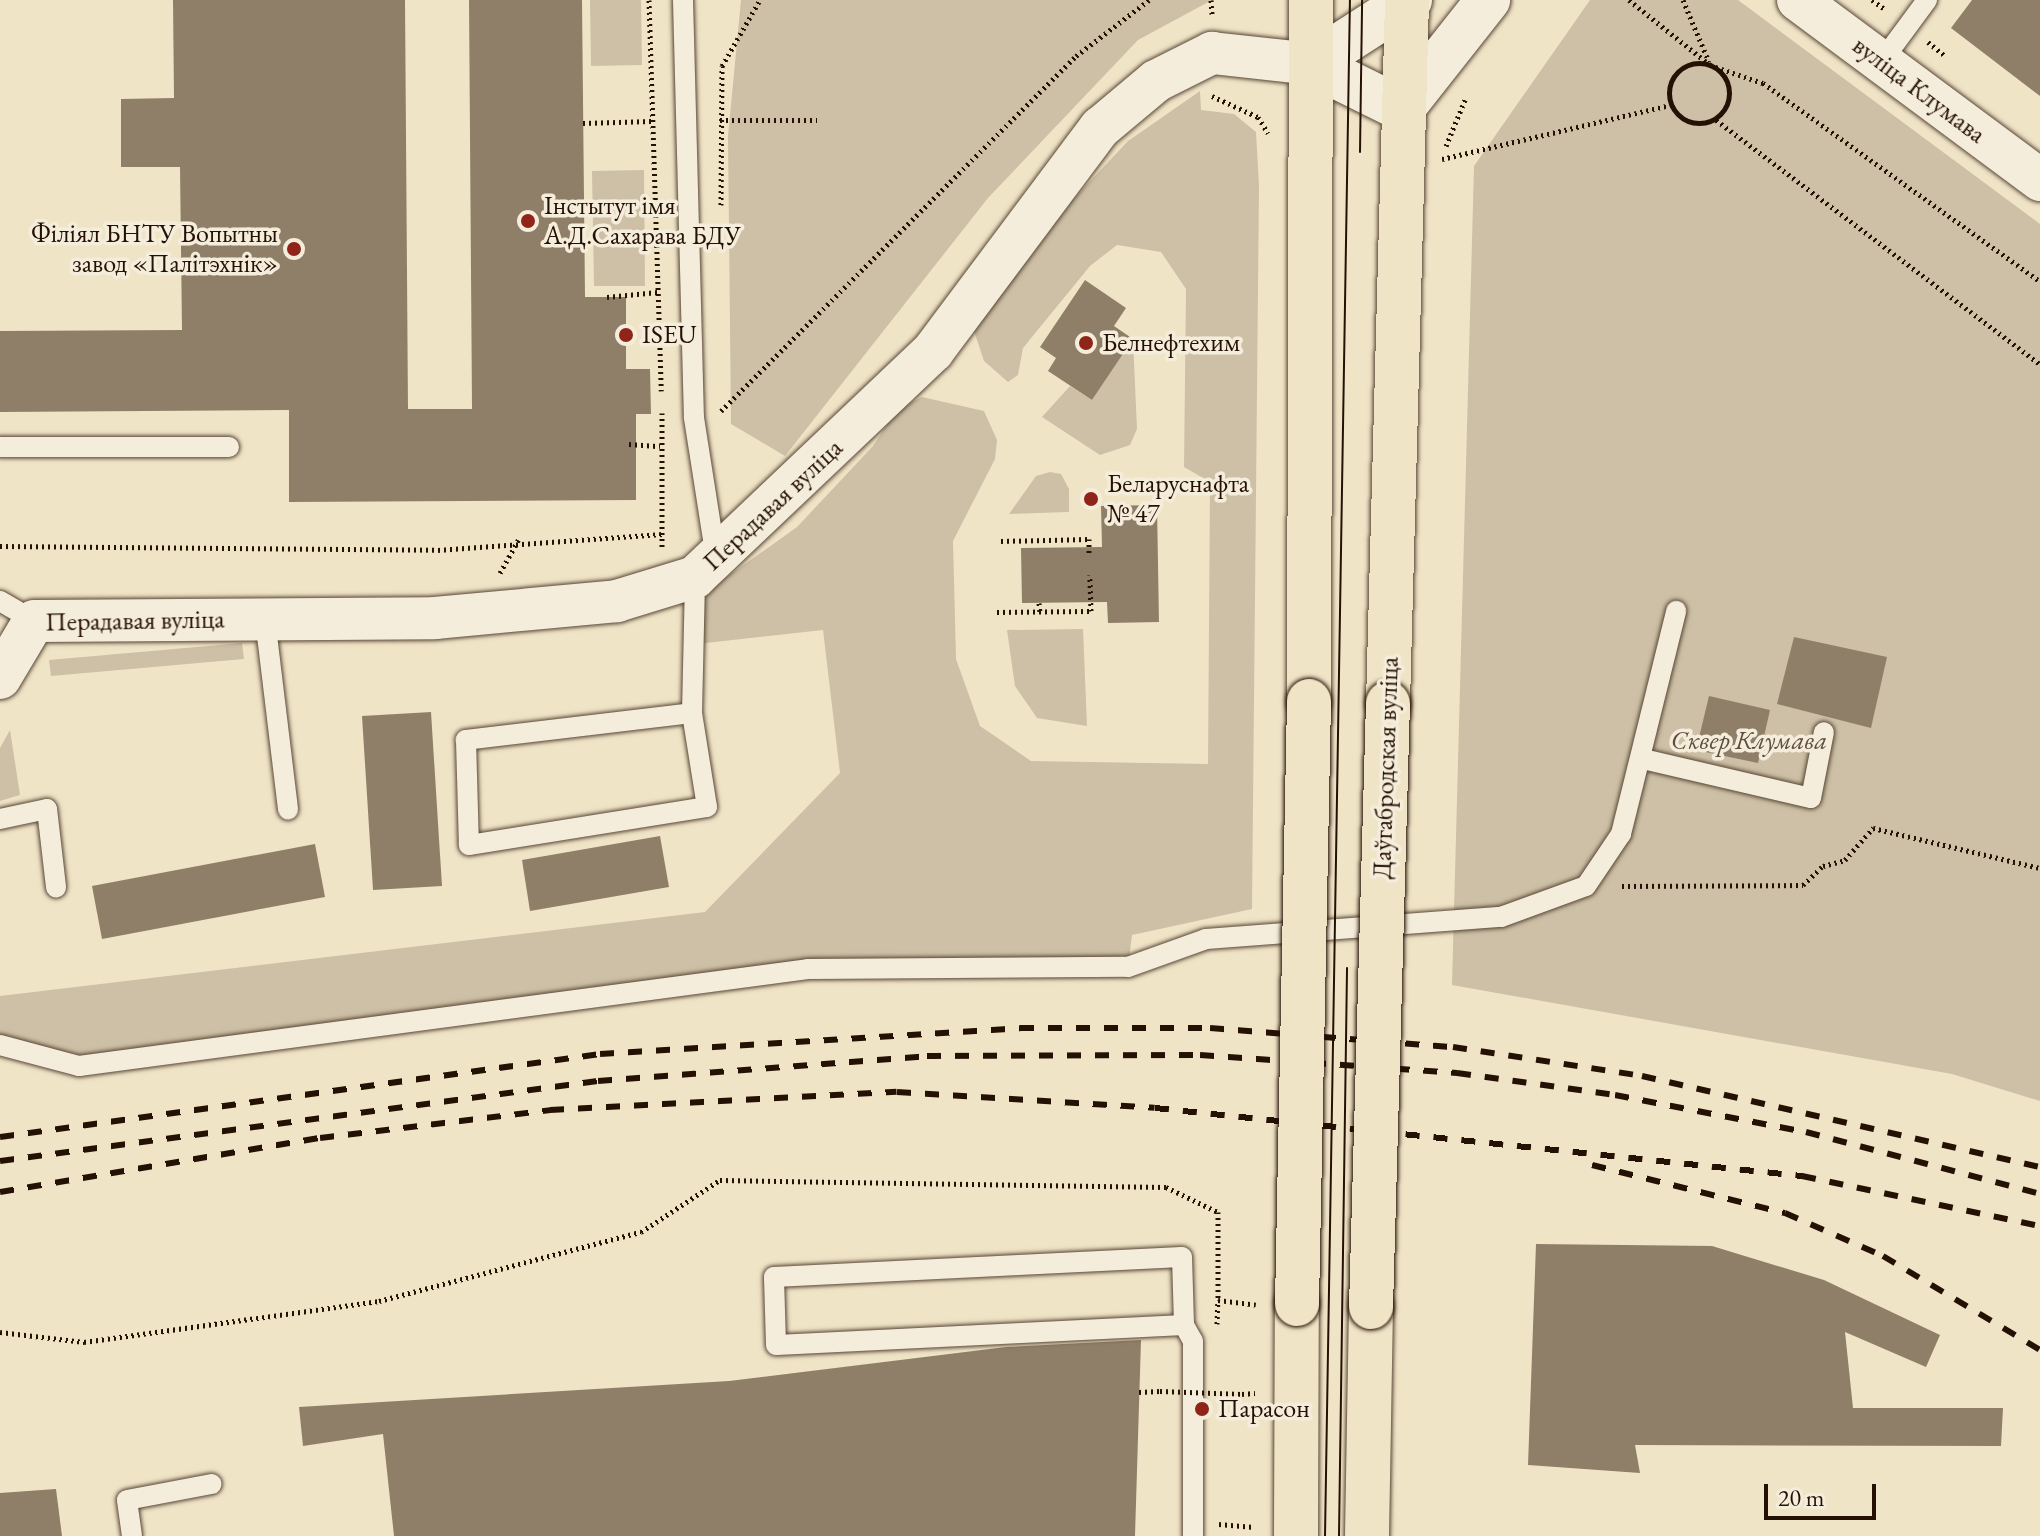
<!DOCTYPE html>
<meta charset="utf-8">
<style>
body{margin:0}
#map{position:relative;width:2040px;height:1536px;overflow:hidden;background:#f0e4c7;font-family:"EB Garamond",serif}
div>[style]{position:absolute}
.green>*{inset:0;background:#cdc0a6}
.building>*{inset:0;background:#8f7f69}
.path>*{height:5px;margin-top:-2.5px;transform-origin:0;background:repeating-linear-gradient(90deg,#251104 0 2px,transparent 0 6px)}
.path>.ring{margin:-2.5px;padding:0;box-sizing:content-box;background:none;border:5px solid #251104;border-radius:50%}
.roads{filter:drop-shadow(0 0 2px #584635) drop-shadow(0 0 2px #584635)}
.service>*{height:20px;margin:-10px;padding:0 10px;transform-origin:10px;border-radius:10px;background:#f5eddb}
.minor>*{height:42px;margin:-21px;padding:0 21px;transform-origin:21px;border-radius:21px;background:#f5eddb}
.secondary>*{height:44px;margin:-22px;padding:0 22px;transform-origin:22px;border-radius:22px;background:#f5eddb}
.primary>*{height:44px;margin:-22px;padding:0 22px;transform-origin:22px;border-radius:22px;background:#f0e4c7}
.tram>*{height:2px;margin:-1px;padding:0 1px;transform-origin:1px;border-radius:1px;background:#251104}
.rail>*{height:6px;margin-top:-3px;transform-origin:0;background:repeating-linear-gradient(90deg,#251104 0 14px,transparent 0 28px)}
.path-bridge>*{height:5px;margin-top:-2.5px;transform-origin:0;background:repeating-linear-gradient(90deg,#251104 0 2px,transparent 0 6px)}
.bridges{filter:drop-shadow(0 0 2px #251104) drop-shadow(0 0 2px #251104)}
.primary-bridge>*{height:44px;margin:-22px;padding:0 22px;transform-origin:22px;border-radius:22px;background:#f0e4c7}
.dots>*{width:22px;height:22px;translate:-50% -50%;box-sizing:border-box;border:4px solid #f5eddb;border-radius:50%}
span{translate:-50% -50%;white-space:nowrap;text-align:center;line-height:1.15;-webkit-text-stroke:7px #f5eddb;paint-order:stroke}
.street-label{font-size:26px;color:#251104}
.poi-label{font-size:26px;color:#251104}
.left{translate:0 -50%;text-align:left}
.right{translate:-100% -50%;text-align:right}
.park-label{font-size:26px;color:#604e3d;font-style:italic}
.scale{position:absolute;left:1764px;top:1484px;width:112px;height:36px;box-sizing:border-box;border:4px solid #251104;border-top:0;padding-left:10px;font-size:24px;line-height:28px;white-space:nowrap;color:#251104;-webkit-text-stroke:6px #f5eddb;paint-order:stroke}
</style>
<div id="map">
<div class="green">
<div style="clip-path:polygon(590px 0,641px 0,642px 65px,591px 66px)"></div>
<div style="clip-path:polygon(741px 0,1212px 0,1138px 40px,988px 198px,785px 456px,731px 424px,728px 136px)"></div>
<div style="clip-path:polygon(1590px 0,1738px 0,2040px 224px,2040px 1101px,1952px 1074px,1452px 985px,1474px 166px)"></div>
<div style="clip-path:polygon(1200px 91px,1201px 110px,1234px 114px,1256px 132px,1259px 185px,1252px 909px,1132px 935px,1128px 967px,808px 969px,79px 1066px,0 1045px,0 996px,705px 912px,840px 773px,823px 630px,697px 644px,693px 601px,797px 527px,873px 446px,897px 409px,922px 397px,984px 411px,997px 440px,995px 459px,953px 541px,956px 659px,980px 726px,1031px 761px,1208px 764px,1210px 482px,1184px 467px,1186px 289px,1161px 252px,1117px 245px,1090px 266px,1023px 348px,1018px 375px,1008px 382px,984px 361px,973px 328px,1064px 209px,1128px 141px)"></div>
<div style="clip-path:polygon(644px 170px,645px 286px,594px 286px,592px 171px)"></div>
<div style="clip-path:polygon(1133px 339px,1137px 429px,1130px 445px,1100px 455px,1042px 417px,1070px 386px,1092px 400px)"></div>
<div style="clip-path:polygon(1050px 472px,1061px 474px,1069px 489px,1069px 512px,1009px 514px,1036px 476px)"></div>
<div style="clip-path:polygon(1083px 629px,1087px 726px,1037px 718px,1015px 686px,1007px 630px)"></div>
<div style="clip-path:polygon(242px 643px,244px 659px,51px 676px,49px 660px)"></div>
<div style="clip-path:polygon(10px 730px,20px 795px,0 801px,0 748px)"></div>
</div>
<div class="building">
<div style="clip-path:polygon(173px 0,405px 0,408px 409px,472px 409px,469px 0,582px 0,585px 297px,626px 297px,626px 369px,650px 369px,651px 414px,636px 414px,636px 500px,289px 502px,289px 410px,0 412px,0 331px,182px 330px,180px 167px,121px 167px,121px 99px,174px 98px)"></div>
<div style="clip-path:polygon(1972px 0,2040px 0,2040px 96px,1951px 28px)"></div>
<div style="clip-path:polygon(1085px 280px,1126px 308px,1114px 326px,1133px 339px,1092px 400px,1048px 371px,1056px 358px,1040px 347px)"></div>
<div style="clip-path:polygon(1157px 505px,1159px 622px,1108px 623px,1107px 602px,1022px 603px,1021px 548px,1102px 547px,1101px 506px)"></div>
<div style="clip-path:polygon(1794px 637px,1887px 657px,1871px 728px,1777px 704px)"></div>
<div style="clip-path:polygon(1709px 696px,1770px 710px,1758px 763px,1696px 750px)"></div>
<div style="clip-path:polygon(431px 712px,442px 886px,373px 890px,362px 716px)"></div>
<div style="clip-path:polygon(660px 836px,669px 887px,530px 911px,522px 860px)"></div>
<div style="clip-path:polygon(315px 844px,325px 897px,102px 939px,92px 886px)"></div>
<div style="clip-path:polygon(1536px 1244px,1712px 1246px,1824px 1280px,1940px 1335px,1926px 1367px,1845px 1332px,1853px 1408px,2003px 1408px,2001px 1446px,1635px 1445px,1640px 1473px,1528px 1465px)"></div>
<div style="clip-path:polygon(1141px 1340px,1135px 1536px,394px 1536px,383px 1434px,303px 1446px,299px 1407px,729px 1381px,1006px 1347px)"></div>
<div style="clip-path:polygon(56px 1489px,62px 1536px,0 1536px,0 1493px)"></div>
</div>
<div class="path">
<div style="left:649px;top:0;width:391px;rotate:88.2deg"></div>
<div style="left:1211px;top:0;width:14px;rotate:86deg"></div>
<div style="left:1629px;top:0;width:104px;rotate:38.7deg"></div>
<div style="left:1710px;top:65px;width:56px;rotate:18.8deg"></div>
<div style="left:1763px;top:83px;width:340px;rotate:35.6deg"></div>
<div style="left:1683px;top:0;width:67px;rotate:67.2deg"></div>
<div style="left:1872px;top:0;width:16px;rotate:35deg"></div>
<div style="left:1928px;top:42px;width:22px;rotate:39deg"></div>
<div class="ring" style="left:1669px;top:63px;width:55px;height:55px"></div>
<div style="left:1212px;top:96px;width:51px;rotate:24.5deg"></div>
<div style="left:1258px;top:117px;width:19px;rotate:58deg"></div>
<div style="left:720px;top:120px;width:97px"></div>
<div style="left:1716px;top:120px;width:406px;rotate:37deg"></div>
<div style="left:583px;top:123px;width:69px;rotate:-1.7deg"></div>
<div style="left:1446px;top:146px;width:50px;rotate:-67.6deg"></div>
<div style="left:1442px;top:159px;width:235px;rotate:-13.3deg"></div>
<div style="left:721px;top:205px;width:139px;rotate:-89.6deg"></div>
<div style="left:722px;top:66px;width:76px;rotate:-60.1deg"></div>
<div style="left:607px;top:297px;width:51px;rotate:-5.6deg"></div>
<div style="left:721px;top:411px;width:502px;rotate:-45deg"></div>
<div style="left:1076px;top:56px;width:92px;rotate:-37.5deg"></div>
<div style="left:662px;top:413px;width:134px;rotate:90deg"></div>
<div style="left:629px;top:444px;width:31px;rotate:4deg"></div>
<div style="left:1001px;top:541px;width:88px;rotate:-1.3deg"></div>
<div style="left:1089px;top:539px;width:15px;rotate:90deg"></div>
<div style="left:0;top:546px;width:438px;rotate:0.5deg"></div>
<div style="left:438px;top:550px;width:225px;rotate:-4.1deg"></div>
<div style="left:500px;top:573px;width:38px;rotate:-61deg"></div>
<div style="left:1039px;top:603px;width:9px;rotate:84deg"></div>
<div style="left:997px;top:612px;width:94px;rotate:-0.6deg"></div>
<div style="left:1091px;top:611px;width:36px;rotate:-92deg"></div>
<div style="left:1622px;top:886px;width:181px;rotate:-0.3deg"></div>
<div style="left:1803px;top:885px;width:28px;rotate:-44deg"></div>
<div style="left:1823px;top:866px;width:23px;rotate:-15deg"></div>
<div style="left:1845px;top:860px;width:43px;rotate:-48.8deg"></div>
<div style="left:1873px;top:828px;width:172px;rotate:13.5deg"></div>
<div style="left:1217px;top:1324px;width:24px;rotate:-88deg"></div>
<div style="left:1218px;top:1300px;width:38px;rotate:7deg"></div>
<div style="left:0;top:1332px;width:85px;rotate:6.8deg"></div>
<div style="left:84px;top:1342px;width:298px;rotate:-7.9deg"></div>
<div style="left:379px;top:1301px;width:271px;rotate:-14.8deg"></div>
<div style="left:641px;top:1232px;width:95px;rotate:-33.4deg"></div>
<div style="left:720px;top:1180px;width:446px;rotate:0.9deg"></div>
<div style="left:1166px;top:1187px;width:58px;rotate:25.7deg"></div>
<div style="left:1218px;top:1212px;width:88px;rotate:90deg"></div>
<div style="left:1139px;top:1392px;width:21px;rotate:-3deg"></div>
<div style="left:1242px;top:1394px;width:13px;rotate:-4deg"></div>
<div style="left:1219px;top:1524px;width:35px;rotate:5deg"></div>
</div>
<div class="roads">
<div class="service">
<div style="left:683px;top:0;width:418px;rotate:88.5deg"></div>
<div style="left:694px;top:418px;width:142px;rotate:81.1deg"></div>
<div style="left:1882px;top:61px;width:76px;rotate:-53.6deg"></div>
<div style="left:0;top:447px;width:229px"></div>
<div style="left:0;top:601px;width:39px;rotate:30deg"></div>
<div style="left:265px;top:619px;width:192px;rotate:83.1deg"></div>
<div style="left:692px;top:713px;width:228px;rotate:173.2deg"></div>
<div style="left:466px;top:740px;width:105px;rotate:88.4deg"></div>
<div style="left:469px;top:845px;width:241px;rotate:-9.1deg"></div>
<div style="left:707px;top:807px;width:95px;rotate:-99.1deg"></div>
<div style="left:692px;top:713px;width:136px;rotate:-88.7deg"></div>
<div style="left:1643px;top:759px;width:172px;rotate:13.1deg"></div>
<div style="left:1811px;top:798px;width:67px;rotate:-78.9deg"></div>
<div style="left:0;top:819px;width:48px;rotate:-12deg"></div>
<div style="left:47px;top:809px;width:79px;rotate:83.4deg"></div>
<div style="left:0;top:1045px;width:82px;rotate:14.9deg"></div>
<div style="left:79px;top:1066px;width:735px;rotate:-7.58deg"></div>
<div style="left:808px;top:969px;width:320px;rotate:-0.4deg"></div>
<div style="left:1128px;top:967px;width:83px;rotate:-19.7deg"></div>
<div style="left:1206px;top:939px;width:296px;rotate:-4.3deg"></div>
<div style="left:1501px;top:917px;width:90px;rotate:-20deg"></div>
<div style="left:1586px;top:886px;width:63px;rotate:-56.1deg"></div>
<div style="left:1621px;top:834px;width:230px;rotate:-76.1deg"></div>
<div style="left:1184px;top:1325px;width:408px;rotate:177.2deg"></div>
<div style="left:776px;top:1345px;width:68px;rotate:-91.7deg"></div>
<div style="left:774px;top:1277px;width:408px;rotate:-2.8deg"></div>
<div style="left:1182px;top:1257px;width:68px;rotate:88.3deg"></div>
<div style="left:1184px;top:1325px;width:18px;rotate:61deg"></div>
<div style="left:1193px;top:1341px;width:195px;rotate:90deg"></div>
<div style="left:132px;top:1536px;width:36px;rotate:-98deg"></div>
<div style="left:127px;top:1500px;width:86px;rotate:-10.7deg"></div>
</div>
<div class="minor">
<div style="left:1798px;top:0;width:302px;rotate:36.6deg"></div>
<div style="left:0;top:678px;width:66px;rotate:-59.2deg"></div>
<div style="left:34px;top:621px;width:401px;rotate:-0.4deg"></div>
<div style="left:435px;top:618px;width:183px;rotate:-5.3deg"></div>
<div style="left:617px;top:601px;width:82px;rotate:-17.1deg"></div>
<div style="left:695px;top:577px;width:328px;rotate:-43.5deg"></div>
<div style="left:933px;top:351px;width:279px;rotate:-53.2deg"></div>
<div style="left:1100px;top:128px;width:73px;rotate:-40deg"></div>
<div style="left:1156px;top:81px;width:63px;rotate:-26.6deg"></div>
<div style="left:1212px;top:53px;width:100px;rotate:6.3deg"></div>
</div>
<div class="secondary">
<div style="left:1311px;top:64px;width:102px;rotate:26.3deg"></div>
<div style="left:1402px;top:109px;width:139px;rotate:-51.7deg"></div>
<div style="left:1311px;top:64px;width:118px;rotate:-32.9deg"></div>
</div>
<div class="primary">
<div style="left:1309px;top:701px;width:701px;rotate:-89.84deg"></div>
<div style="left:1388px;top:703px;width:703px;rotate:-88.45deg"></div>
<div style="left:1296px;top:1536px;width:232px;rotate:-89.8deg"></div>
<div style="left:1367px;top:1536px;width:229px;rotate:-89deg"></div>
</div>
</div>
<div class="tram">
<div style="left:1360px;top:152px;width:152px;rotate:-89.2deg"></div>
<div style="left:1325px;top:1536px;width:1536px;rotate:-89.07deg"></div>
<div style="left:1339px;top:1536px;width:568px;rotate:-89.19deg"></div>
</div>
<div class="rail">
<div style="left:0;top:1137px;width:606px;rotate:-7.88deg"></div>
<div style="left:600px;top:1054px;width:421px;rotate:-3.5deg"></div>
<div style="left:1020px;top:1028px;width:190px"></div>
<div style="left:1210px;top:1028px;width:244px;rotate:4.5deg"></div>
<div style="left:1453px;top:1047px;width:191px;rotate:8.7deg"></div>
<div style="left:1642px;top:1076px;width:408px;rotate:12.9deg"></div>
<div style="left:0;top:1161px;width:603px;rotate:-7.62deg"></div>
<div style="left:598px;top:1081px;width:330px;rotate:-4.3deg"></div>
<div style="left:927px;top:1056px;width:273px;rotate:-0.2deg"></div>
<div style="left:1200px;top:1055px;width:258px;rotate:4deg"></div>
<div style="left:1457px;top:1073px;width:160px;rotate:7.9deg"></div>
<div style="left:1615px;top:1095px;width:195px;rotate:11deg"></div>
<div style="left:1806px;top:1132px;width:242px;rotate:14.8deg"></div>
<div style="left:1592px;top:1165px;width:199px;rotate:14deg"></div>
<div style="left:1785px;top:1213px;width:107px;rotate:23.7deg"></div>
<div style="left:1883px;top:1256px;width:183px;rotate:30.9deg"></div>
<div style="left:0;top:1192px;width:325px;rotate:-9.6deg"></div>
<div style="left:320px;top:1138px;width:232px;rotate:-6.9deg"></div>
<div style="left:550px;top:1110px;width:347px;rotate:-3deg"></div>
<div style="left:897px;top:1092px;width:258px;rotate:3.5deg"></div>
<div style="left:1155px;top:1108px;width:651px;rotate:6deg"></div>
<div style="left:1802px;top:1176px;width:243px;rotate:11.9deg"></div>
</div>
<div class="path-bridge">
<div style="left:1160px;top:1391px;width:82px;rotate:2.1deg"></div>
</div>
<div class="bridges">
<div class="primary-bridge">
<div style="left:1297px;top:1304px;width:603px;rotate:-88.86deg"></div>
<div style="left:1371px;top:1307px;width:604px;rotate:-88.39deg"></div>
</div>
</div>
<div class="dots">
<div style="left:528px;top:221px;background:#8f2418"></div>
<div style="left:294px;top:249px;background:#8f2418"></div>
<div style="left:626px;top:335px;background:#8f2418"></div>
<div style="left:1086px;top:343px;background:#8f2418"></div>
<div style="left:1091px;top:499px;background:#8f2418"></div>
<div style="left:1202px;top:1409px;background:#8f2418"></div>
</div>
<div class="street-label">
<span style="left:1919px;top:90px;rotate:37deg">вуліца Клумава</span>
<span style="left:773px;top:505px;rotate:-43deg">Перадавая вуліца</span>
<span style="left:135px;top:621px;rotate:-1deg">Перадавая вуліца</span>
<span style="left:1386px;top:768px;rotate:-88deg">Даўгабродская вуліца</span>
</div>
<div class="poi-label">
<span class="left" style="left:544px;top:221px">Інстытут імя<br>А.Д.Сахарава БДУ</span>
<span class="right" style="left:278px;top:249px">Філіял БНТУ Вопытны<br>завод «Палітэхнік»</span>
<span class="left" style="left:642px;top:335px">ISEU</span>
<span class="left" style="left:1102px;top:343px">Белнефтехим</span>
<span class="left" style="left:1107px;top:499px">Беларуснафта<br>№ 47</span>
<span class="left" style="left:1218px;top:1409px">Парасон</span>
</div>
<div class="park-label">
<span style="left:1749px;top:741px">Сквер Клумава</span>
</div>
<div class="scale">20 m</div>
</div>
